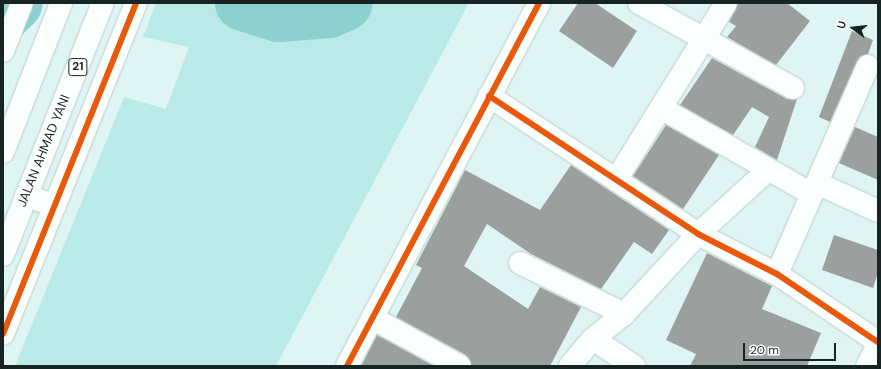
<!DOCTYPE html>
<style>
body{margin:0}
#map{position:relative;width:881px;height:369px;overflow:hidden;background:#dff5f4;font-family:"DM Sans",sans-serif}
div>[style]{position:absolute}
.green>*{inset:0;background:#b9eae8}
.river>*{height:56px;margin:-28px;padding:0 28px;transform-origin:28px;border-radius:28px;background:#8cd1cf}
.building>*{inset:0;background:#9b9f9d}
.roads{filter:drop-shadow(0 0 1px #bdcece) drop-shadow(0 0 1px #bdcece)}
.minor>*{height:22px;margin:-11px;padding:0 11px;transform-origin:11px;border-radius:11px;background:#fafefd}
.highway>*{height:22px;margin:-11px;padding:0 11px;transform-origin:11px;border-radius:11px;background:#fafefd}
.cycleway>*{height:6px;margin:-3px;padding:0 3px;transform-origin:3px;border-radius:3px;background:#e8590c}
span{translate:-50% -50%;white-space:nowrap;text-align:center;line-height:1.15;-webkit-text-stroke:4px #fff;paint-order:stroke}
.shield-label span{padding:1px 3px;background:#fff;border:1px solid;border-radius:3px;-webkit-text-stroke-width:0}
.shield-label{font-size:12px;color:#162524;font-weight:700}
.street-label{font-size:13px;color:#162524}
.frame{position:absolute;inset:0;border:4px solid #162524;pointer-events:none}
.north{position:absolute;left:833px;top:8px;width:40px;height:40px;-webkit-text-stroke:3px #fff;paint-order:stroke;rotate:285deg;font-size:11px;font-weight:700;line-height:16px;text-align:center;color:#162524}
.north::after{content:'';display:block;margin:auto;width:14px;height:18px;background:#162524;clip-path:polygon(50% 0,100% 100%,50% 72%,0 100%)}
.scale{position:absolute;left:743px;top:343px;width:93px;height:18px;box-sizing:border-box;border:2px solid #162524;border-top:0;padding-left:5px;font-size:12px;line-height:14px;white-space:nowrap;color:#162524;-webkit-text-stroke:3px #fff;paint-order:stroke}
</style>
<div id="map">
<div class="green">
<div style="clip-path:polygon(156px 3px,469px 3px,276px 366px,15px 366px,124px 97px,166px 109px,189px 47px,143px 37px)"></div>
</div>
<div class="river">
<div style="left:243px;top:3px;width:38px;rotate:17deg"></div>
<div style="left:279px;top:14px;width:50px;rotate:-4.6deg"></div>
<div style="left:329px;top:10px;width:17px;rotate:-24deg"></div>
<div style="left:3px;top:14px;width:16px;rotate:-43deg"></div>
</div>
<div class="building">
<div style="clip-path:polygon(578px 3px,595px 3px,637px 31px,613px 68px,559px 31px)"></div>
<div style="clip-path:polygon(738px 3px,787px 3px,810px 21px,776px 65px,727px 37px,736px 26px,729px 22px)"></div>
<div style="clip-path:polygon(852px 31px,873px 40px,868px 54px,861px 56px,857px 61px,830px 122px,819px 117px)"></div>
<div style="clip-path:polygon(712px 58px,787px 99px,797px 99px,777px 160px,755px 147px,769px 117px,752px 107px,733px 135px,680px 105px)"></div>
<div style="clip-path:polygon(666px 125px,719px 155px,683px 209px,633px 176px)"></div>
<div style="clip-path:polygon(855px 127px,878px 137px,878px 180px,839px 163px)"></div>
<div style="clip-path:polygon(571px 165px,669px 230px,652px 254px,634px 242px,601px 289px,531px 254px,487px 224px,464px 266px,528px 309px,540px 287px,581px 307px,550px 366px,472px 366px,466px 355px,396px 317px,422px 268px,416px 265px,465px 170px,540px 210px)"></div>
<div style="clip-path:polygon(834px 235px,878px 250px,878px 273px,873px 288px,822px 270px)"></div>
<div style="clip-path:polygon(707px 253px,772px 286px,762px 309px,821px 333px,807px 366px,690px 366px,696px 354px,666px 340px)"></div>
<div style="clip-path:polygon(377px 335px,434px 366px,361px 366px)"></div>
</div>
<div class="roads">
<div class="minor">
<div style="left:639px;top:3px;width:176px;rotate:28.9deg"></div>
<div style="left:3px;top:51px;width:52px;rotate:-68.4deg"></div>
<div style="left:489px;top:96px;width:250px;rotate:33.4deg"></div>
<div style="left:698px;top:234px;width:89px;rotate:26.9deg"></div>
<div style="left:777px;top:274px;width:122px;rotate:34deg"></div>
<div style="left:661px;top:108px;width:174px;rotate:29.7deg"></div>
<div style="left:616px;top:180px;width:208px;rotate:-58.1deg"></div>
<div style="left:817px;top:183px;width:67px;rotate:24.7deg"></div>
<div style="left:520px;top:263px;width:116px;rotate:26.1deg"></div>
<div style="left:777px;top:274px;width:227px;rotate:-66.4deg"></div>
<div style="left:372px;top:318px;width:100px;rotate:28.6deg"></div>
<div style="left:3px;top:334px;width:357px;rotate:-68.1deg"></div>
<div style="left:593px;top:339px;width:49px;rotate:33.4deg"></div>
<div style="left:347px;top:366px;width:411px;rotate:-62.1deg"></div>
<div style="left:570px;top:366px;width:35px;rotate:-50deg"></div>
<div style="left:593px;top:339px;width:40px;rotate:-39deg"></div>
<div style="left:624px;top:314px;width:109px;rotate:-47.2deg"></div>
<div style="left:698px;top:234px;width:95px;rotate:-42.4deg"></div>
<div style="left:867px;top:366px;width:24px;rotate:-62deg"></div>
</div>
<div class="highway">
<div style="left:3px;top:152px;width:160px;rotate:-68.7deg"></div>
<div style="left:26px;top:195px;width:31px;rotate:21deg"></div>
<div style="left:3px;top:255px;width:271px;rotate:-68.4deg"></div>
</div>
</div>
<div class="cycleway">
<div style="left:489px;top:96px;width:250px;rotate:33.4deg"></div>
<div style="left:698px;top:234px;width:89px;rotate:26.9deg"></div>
<div style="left:777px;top:274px;width:122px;rotate:34deg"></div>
<div style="left:3px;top:334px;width:357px;rotate:-68.1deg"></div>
<div style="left:347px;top:366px;width:411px;rotate:-62.1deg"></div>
</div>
<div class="shield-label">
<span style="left:78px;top:67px">21</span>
</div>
<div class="street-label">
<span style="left:44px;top:151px;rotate:-68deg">JALAN AHMAD YANI</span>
</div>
<div class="frame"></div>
<div class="north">U</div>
<div class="scale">20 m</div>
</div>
